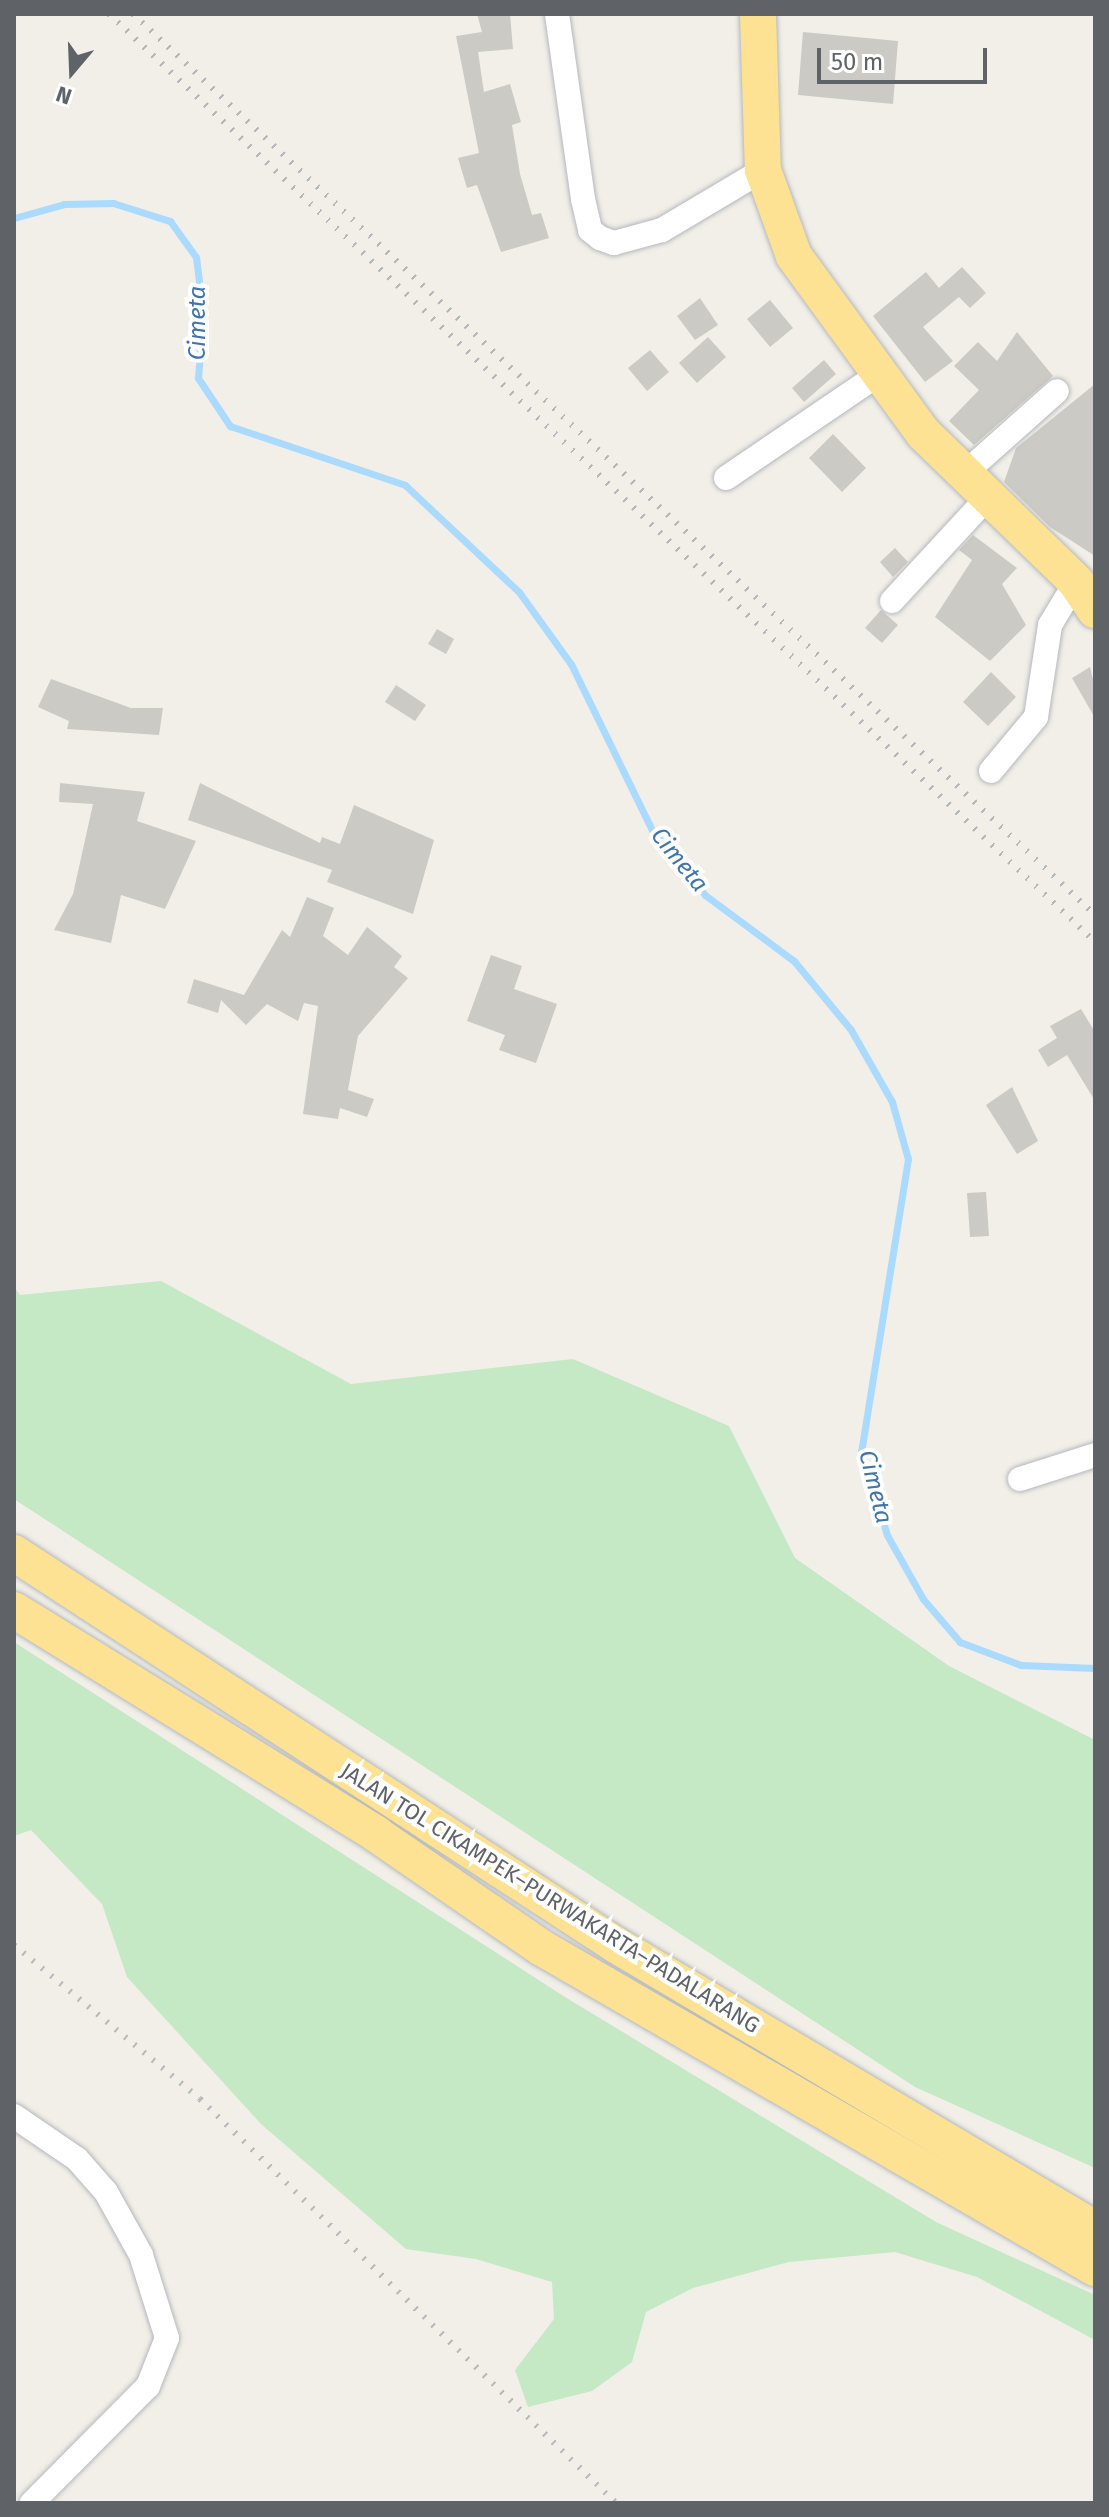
<!DOCTYPE html>
<meta charset="utf-8">
<style>
body{margin:0}
#map{position:relative;width:1109px;height:2517px;overflow:hidden;background:#f1efe8;font-family:"Fira Sans",sans-serif}
div>[style]{position:absolute}
.green>*{inset:0;background:#c5e8c5}
.stream>*{height:7px;margin:-3.5px;padding:0 3.5px;transform-origin:3.5px;border-radius:3.5px;background:#aadaff}
.building>*{inset:0;background:#cccac5}
.roads{filter:drop-shadow(0 0 2px #b5b8bc) drop-shadow(0 0 2px #b5b8bc)}
.minor>*{height:24px;margin:-12px;padding:0 12px;transform-origin:12px;border-radius:12px;background:#fff}
.highway>*{height:36px;margin:-18px;padding:0 18px;transform-origin:18px;border-radius:18px;background:#fde293}
.rail>*{height:6px;margin-top:-3px;transform-origin:0;background:repeating-linear-gradient(90deg,#b6b7b8 0 2px,transparent 0 12px)}
span{translate:-50% -50%;white-space:nowrap;text-align:center;line-height:1.15;-webkit-text-stroke:8px #fff;paint-order:stroke}
.street-label{font-size:22px;color:#5f6368}
.water-label{font-size:24px;color:#4174aa;font-style:italic}
.frame{position:absolute;inset:0;border:16px solid #5f6368;pointer-events:none}
.north{position:absolute;left:32px;top:32px;width:80px;height:80px;-webkit-text-stroke:6px #fff;paint-order:stroke;rotate:199deg;font-size:22px;font-weight:700;line-height:32px;text-align:center;color:#5f6368}
.north::after{content:'';display:block;margin:auto;width:28px;height:36px;background:#5f6368;clip-path:polygon(50% 0,100% 100%,50% 72%,0 100%)}
.scale{position:absolute;left:817px;top:48px;width:170px;height:36px;box-sizing:border-box;border:4px solid #5f6368;border-top:0;padding-left:10px;font-size:24px;line-height:28px;white-space:nowrap;color:#5f6368;-webkit-text-stroke:6px #fff;paint-order:stroke}
</style>
<div id="map">
<div class="green">
<div style="clip-path:polygon(161px 1281px,351px 1384px,573px 1359px,729px 1426px,795px 1558px,949px 1666px,1095px 1740px,1095px 2168px,915px 2087px,14px 1499px,14px 1287px,20px 1295px)"></div>
<div style="clip-path:polygon(14px 1642px,565px 1997px,936px 2222px,1095px 2295px,1095px 2340px,977px 2277px,895px 2252px,789px 2262px,693px 2288px,646px 2312px,632px 2362px,592px 2391px,528px 2407px,515px 2370px,554px 2319px,552px 2282px,476px 2259px,406px 2249px,261px 2124px,127px 1977px,102px 1904px,31px 1830px,14px 1836px)"></div>
</div>
<div class="stream">
<div style="left:14px;top:218px;width:52px;rotate:-15.6deg"></div>
<div style="left:64px;top:204px;width:49px;rotate:-1.2deg"></div>
<div style="left:113px;top:203px;width:60px;rotate:17.5deg"></div>
<div style="left:170px;top:221px;width:44px;rotate:54.2deg"></div>
<div style="left:196px;top:257px;width:56px;rotate:82.9deg"></div>
<div style="left:203px;top:313px;width:65px;rotate:94.4deg"></div>
<div style="left:198px;top:378px;width:58px;rotate:56.3deg"></div>
<div style="left:230px;top:426px;width:185px;rotate:18.6deg"></div>
<div style="left:405px;top:485px;width:156px;rotate:43.2deg"></div>
<div style="left:519px;top:592px;width:89px;rotate:54.2deg"></div>
<div style="left:571px;top:664px;width:185px;rotate:64deg"></div>
<div style="left:652px;top:830px;width:84px;rotate:50.8deg"></div>
<div style="left:705px;top:895px;width:111px;rotate:36.6deg"></div>
<div style="left:794px;top:961px;width:89px;rotate:50.4deg"></div>
<div style="left:851px;top:1030px;width:83px;rotate:60.3deg"></div>
<div style="left:892px;top:1102px;width:59px;rotate:74.3deg"></div>
<div style="left:908px;top:1159px;width:296px;rotate:99.1deg"></div>
<div style="left:861px;top:1451px;width:88px;rotate:72.8deg"></div>
<div style="left:887px;top:1535px;width:73px;rotate:60.6deg"></div>
<div style="left:923px;top:1599px;width:57px;rotate:49.3deg"></div>
<div style="left:960px;top:1642px;width:65px;rotate:20.7deg"></div>
<div style="left:1021px;top:1665px;width:74px;rotate:2.3deg"></div>
</div>
<div class="building">
<div style="clip-path:polygon(477px 14px,510px 14px,513px 49px,478px 52px,484px 92px,510px 84px,521px 122px,512px 125px,520px 174px,532px 215px,541px 213px,549px 238px,501px 252px,477px 185px,467px 188px,458px 158px,479px 153px,456px 36px,482px 32px)"></div>
<div style="clip-path:polygon(803px 32px,898px 41px,893px 104px,798px 95px)"></div>
<div style="clip-path:polygon(962px 267px,986px 293px,970px 308px,959px 297px,923px 327px,953px 361px,925px 382px,873px 316px,926px 272px,939px 288px)"></div>
<div style="clip-path:polygon(700px 298px,718px 325px,695px 340px,677px 316px)"></div>
<div style="clip-path:polygon(770px 300px,793px 328px,770px 347px,747px 319px)"></div>
<div style="clip-path:polygon(1017px 332px,1053px 376px,974px 445px,949px 421px,979px 390px,954px 366px,978px 342px,997px 361px)"></div>
<div style="clip-path:polygon(708px 337px,726px 357px,697px 383px,679px 363px)"></div>
<div style="clip-path:polygon(650px 350px,669px 372px,647px 391px,628px 368px)"></div>
<div style="clip-path:polygon(824px 360px,836px 374px,804px 402px,792px 388px)"></div>
<div style="clip-path:polygon(1095px 384px,1095px 556px,1050px 527px,1004px 482px,1016px 448px)"></div>
<div style="clip-path:polygon(833px 434px,866px 468px,842px 492px,809px 458px)"></div>
<div style="clip-path:polygon(973px 535px,1017px 568px,1002px 584px,1026px 625px,990px 661px,935px 617px,972px 560px,959px 550px)"></div>
<div style="clip-path:polygon(895px 548px,908px 562px,893px 577px,880px 562px)"></div>
<div style="clip-path:polygon(881px 610px,898px 625px,882px 643px,865px 628px)"></div>
<div style="clip-path:polygon(437px 629px,454px 639px,446px 654px,428px 644px)"></div>
<div style="clip-path:polygon(1090px 667px,1095px 688px,1095px 718px,1072px 678px)"></div>
<div style="clip-path:polygon(991px 672px,1016px 697px,988px 726px,963px 702px)"></div>
<div style="clip-path:polygon(51px 679px,131px 708px,163px 708px,159px 735px,67px 729px,69px 721px,38px 707px)"></div>
<div style="clip-path:polygon(396px 685px,426px 705px,415px 721px,385px 702px)"></div>
<div style="clip-path:polygon(60px 783px,145px 792px,137px 821px,196px 841px,165px 909px,121px 895px,111px 943px,54px 930px,73px 894px,93px 804px,59px 802px)"></div>
<div style="clip-path:polygon(200px 783px,320px 843px,322px 837px,340px 844px,354px 805px,434px 840px,413px 914px,327px 882px,332px 870px,188px 820px)"></div>
<div style="clip-path:polygon(307px 897px,334px 908px,323px 936px,348px 955px,367px 927px,402px 956px,394px 967px,408px 978px,358px 1036px,348px 1090px,374px 1099px,367px 1117px,340px 1108px,338px 1119px,303px 1114px,318px 1006px,304px 1003px,298px 1021px,267px 1004px,246px 1025px,221px 1000px,218px 1013px,187px 1003px,194px 979px,244px 995px,282px 930px,290px 937px)"></div>
<div style="clip-path:polygon(491px 955px,522px 966px,514px 989px,557px 1004px,536px 1063px,499px 1050px,505px 1035px,467px 1021px)"></div>
<div style="clip-path:polygon(1081px 1009px,1095px 1032px,1095px 1101px,1067px 1055px,1048px 1067px,1038px 1050px,1057px 1038px,1050px 1026px)"></div>
<div style="clip-path:polygon(1012px 1087px,1038px 1141px,1017px 1154px,986px 1105px)"></div>
<div style="clip-path:polygon(986px 1192px,989px 1236px,970px 1237px,967px 1193px)"></div>
</div>
<div class="roads">
<div class="minor">
<div style="left:557px;top:14px;width:187px;rotate:82deg"></div>
<div style="left:583px;top:199px;width:32px;rotate:77deg"></div>
<div style="left:590px;top:230px;width:13px;rotate:39deg"></div>
<div style="left:600px;top:238px;width:15px;rotate:20deg"></div>
<div style="left:614px;top:243px;width:50px;rotate:-15.2deg"></div>
<div style="left:662px;top:230px;width:117px;rotate:-30.7deg"></div>
<div style="left:965px;top:473px;width:123px;rotate:-41.7deg"></div>
<div style="left:726px;top:478px;width:181px;rotate:-34.2deg"></div>
<div style="left:892px;top:601px;width:143px;rotate:-47.3deg"></div>
<div style="left:991px;top:771px;width:70px;rotate:-50.2deg"></div>
<div style="left:1036px;top:717px;width:93px;rotate:-81.3deg"></div>
<div style="left:1050px;top:625px;width:50px;rotate:-58.8deg"></div>
<div style="left:1020px;top:1479px;width:79px;rotate:-17.7deg"></div>
<div style="left:14px;top:2116px;width:76px;rotate:34.3deg"></div>
<div style="left:77px;top:2159px;width:44px;rotate:48.7deg"></div>
<div style="left:106px;top:2192px;width:72px;rotate:60.9deg"></div>
<div style="left:141px;top:2255px;width:87px;rotate:72.6deg"></div>
<div style="left:167px;top:2338px;width:52px;rotate:111.6deg"></div>
<div style="left:148px;top:2386px;width:165px;rotate:134.8deg"></div>
</div>
<div class="highway">
<div style="left:758px;top:14px;width:156px;rotate:88.2deg"></div>
<div style="left:763px;top:170px;width:91px;rotate:70.2deg"></div>
<div style="left:794px;top:256px;width:219px;rotate:53.9deg"></div>
<div style="left:923px;top:433px;width:214px;rotate:44.2deg"></div>
<div style="left:1076px;top:582px;width:34px;rotate:56deg"></div>
<div style="left:14px;top:1553px;width:718px;rotate:33.07deg"></div>
<div style="left:616px;top:1945px;width:557px;rotate:30.66deg"></div>
<div style="left:14px;top:1610px;width:426px;rotate:31.7deg"></div>
<div style="left:376px;top:1834px;width:201px;rotate:34.5deg"></div>
<div style="left:542px;top:1948px;width:639px;rotate:30.06deg"></div>
</div>
</div>
<div class="rail">
<div style="left:109px;top:14px;width:1354px;rotate:43.26deg"></div>
<div style="left:133px;top:14px;width:1318px;rotate:43.12deg"></div>
<div style="left:14px;top:1945px;width:241px;rotate:39.6deg"></div>
<div style="left:200px;top:2099px;width:580px;rotate:44.16deg"></div>
</div>
<div class="street-label">
<span style="left:550px;top:1898px;rotate:32deg">JALAN TOL CIKAMPEK–PURWAKARTA–PADALARANG</span>
</div>
<div class="water-label">
<span style="left:198px;top:323px;rotate:-90deg">Cimeta</span>
<span style="left:679px;top:860px;rotate:51deg">Cimeta</span>
<span style="left:875px;top:1487px;rotate:76deg">Cimeta</span>
</div>
<div class="frame"></div>
<div class="north">N</div>
<div class="scale">50 m</div>
</div>
